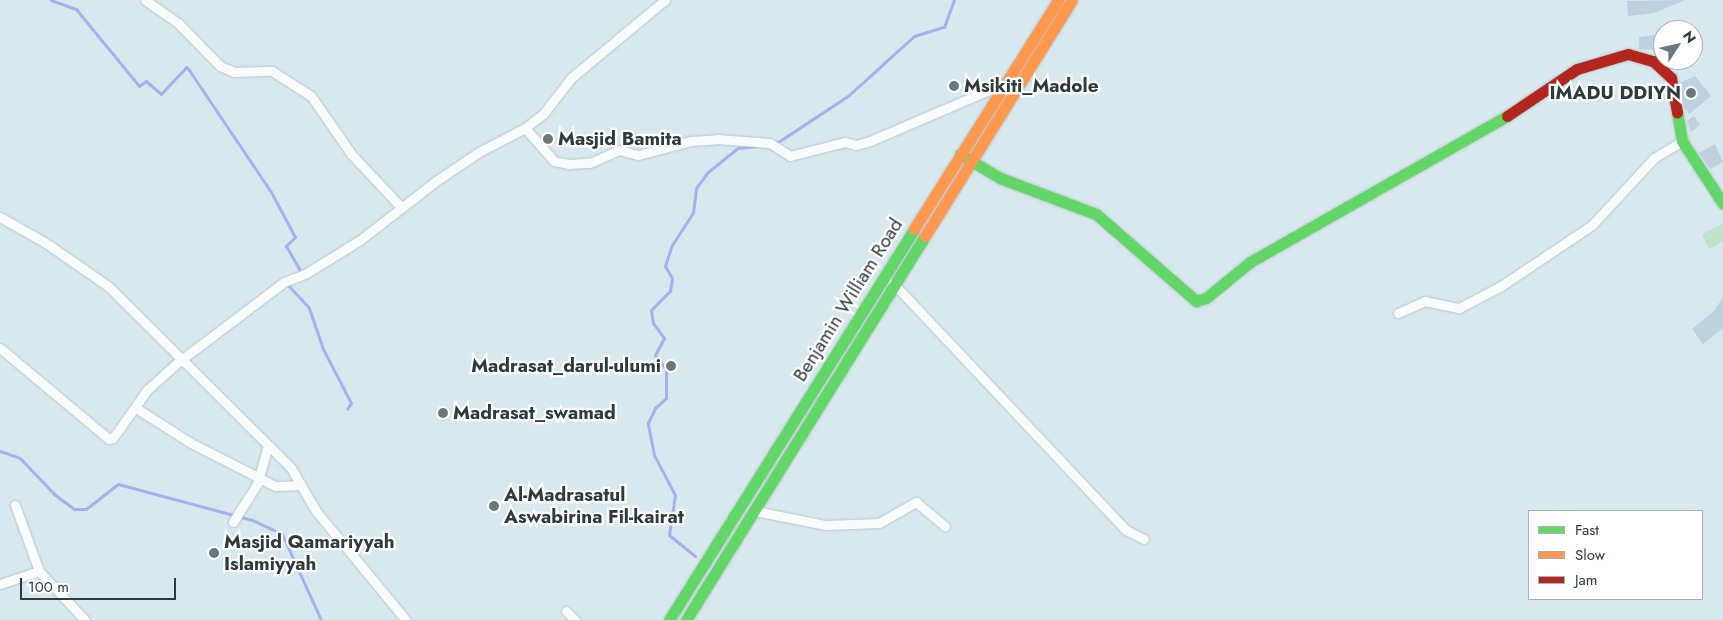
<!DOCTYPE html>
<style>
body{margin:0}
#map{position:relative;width:1723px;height:620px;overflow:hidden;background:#d7e9ee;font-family:Jost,sans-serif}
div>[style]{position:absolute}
.green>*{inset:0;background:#bfe2cb}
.stream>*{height:3px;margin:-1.5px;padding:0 1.5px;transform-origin:1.5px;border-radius:1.5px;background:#a7b0ef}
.building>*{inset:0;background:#bdd1de}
.roads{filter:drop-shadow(0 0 1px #b8c6ca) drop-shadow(0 0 1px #b8c6ca)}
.street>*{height:9px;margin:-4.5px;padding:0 4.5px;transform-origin:4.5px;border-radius:4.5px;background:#f9fcfc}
.fast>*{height:11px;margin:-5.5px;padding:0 5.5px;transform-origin:5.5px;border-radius:5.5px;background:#63d668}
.slow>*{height:11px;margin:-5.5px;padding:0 5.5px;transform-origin:5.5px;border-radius:5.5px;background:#ff974d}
.jam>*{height:11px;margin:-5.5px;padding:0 5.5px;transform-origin:5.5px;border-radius:5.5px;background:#b3261e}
.dots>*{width:14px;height:14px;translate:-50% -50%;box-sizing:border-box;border:2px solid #fff;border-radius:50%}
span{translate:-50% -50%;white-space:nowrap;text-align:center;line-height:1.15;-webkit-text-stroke:4.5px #fff;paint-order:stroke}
.poi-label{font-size:19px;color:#2e3b3e;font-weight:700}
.left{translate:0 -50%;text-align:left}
.right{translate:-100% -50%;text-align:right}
.street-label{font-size:19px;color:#2e3b3e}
.legend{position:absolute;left:1528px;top:510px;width:175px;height:90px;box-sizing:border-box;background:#fff;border:1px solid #abb1b2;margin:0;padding:6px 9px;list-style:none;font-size:15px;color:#2e3b3e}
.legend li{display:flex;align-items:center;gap:10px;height:25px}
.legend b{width:25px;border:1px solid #abb1b2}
.north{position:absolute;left:1653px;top:20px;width:50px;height:50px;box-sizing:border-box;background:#fff;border:1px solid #abb1b2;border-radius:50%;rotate:55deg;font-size:14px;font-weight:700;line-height:20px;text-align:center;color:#2e3b3e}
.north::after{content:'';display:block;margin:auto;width:18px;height:22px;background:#69787c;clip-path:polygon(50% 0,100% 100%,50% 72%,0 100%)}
.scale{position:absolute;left:20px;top:578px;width:156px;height:22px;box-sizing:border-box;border:2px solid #2e3b3e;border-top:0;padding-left:6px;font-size:15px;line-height:18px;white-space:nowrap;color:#2e3b3e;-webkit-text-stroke:4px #fff;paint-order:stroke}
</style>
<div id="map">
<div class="green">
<div style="clip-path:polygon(1723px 224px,1723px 242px,1709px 249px,1702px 234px)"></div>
</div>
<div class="stream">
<div style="left:51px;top:0;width:27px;rotate:20deg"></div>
<div style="left:76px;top:9px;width:99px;rotate:50.7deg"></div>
<div style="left:139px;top:86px;width:9px;rotate:-36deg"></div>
<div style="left:146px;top:81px;width:20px;rotate:41deg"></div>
<div style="left:161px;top:94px;width:37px;rotate:-47deg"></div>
<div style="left:186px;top:67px;width:4px;rotate:45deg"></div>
<div style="left:189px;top:70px;width:147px;rotate:56.1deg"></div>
<div style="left:271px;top:192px;width:51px;rotate:61.9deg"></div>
<div style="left:295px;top:237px;width:13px;rotate:135deg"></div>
<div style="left:286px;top:246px;width:32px;rotate:60deg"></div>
<div style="left:775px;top:144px;width:89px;rotate:-33.5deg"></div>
<div style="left:849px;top:95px;width:88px;rotate:-42.2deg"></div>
<div style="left:914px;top:36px;width:31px;rotate:-17deg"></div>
<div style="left:944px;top:27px;width:29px;rotate:-70deg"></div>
<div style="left:285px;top:282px;width:35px;rotate:47deg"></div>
<div style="left:309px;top:308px;width:43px;rotate:71.1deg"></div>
<div style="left:323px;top:349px;width:61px;rotate:62.6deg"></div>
<div style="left:351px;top:403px;width:7px;rotate:124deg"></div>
<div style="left:0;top:451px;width:21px;rotate:19deg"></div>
<div style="left:20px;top:458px;width:50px;rotate:46.6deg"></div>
<div style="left:54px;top:494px;width:25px;rotate:37deg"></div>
<div style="left:74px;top:509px;width:12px"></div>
<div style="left:86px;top:509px;width:41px;rotate:-38deg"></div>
<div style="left:118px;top:484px;width:139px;rotate:15deg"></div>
<div style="left:252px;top:520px;width:33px;rotate:25deg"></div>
<div style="left:282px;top:534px;width:94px;rotate:65.6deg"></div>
<div style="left:695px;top:556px;width:33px;rotate:-141deg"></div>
<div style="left:669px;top:535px;width:40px;rotate:-81.5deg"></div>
<div style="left:675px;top:495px;width:45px;rotate:-117.7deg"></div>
<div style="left:654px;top:455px;width:33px;rotate:-101deg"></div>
<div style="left:648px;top:423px;width:17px;rotate:-65deg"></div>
<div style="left:655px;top:408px;width:15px;rotate:-42deg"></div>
<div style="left:666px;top:398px;width:29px;rotate:-90deg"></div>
<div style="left:666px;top:369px;width:18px;rotate:-128deg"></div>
<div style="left:655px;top:355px;width:19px;rotate:-62deg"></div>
<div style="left:664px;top:338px;width:19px;rotate:-126deg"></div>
<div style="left:653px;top:323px;width:13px;rotate:-99deg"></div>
<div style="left:651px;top:310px;width:27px;rotate:-45deg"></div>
<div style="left:670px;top:291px;width:13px;rotate:-81deg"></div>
<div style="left:672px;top:278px;width:14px;rotate:-120deg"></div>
<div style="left:665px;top:266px;width:22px;rotate:-72deg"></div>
<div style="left:672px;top:245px;width:38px;rotate:-57deg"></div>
<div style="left:693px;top:213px;width:25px;rotate:-83deg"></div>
<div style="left:696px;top:188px;width:20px;rotate:-53deg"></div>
<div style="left:708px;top:172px;width:38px;rotate:-39deg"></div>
<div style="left:738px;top:148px;width:20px;rotate:-6deg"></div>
</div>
<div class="building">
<div style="clip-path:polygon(1685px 0,1654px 13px,1628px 16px,1627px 1px)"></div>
<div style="clip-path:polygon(1663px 34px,1663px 50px,1639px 49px,1639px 37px)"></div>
<div style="clip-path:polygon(1695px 76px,1711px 96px,1689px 114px,1684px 107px,1680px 83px)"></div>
<div style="clip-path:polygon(1694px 116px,1700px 125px,1691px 132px,1687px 121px)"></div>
<div style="clip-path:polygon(1715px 144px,1723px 162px,1710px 169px,1699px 153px)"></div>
<div style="clip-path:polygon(1723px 297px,1723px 328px,1703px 344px,1692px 329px,1715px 310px)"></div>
</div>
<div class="roads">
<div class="street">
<div style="left:145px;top:0;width:40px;rotate:34.9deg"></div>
<div style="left:178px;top:23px;width:60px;rotate:45.7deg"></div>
<div style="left:220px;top:66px;width:15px;rotate:23deg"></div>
<div style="left:234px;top:72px;width:38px;rotate:-2deg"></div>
<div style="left:272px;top:71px;width:46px;rotate:32.7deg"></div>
<div style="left:311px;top:96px;width:72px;rotate:55.2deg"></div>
<div style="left:352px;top:155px;width:70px;rotate:46.7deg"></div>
<div style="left:525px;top:128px;width:44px;rotate:48.7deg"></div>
<div style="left:554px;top:161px;width:14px;rotate:12deg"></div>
<div style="left:568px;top:164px;width:22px;rotate:-3deg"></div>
<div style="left:590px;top:163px;width:32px;rotate:-24deg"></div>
<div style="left:619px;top:150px;width:20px;rotate:15deg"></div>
<div style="left:638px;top:155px;width:55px;rotate:-14.8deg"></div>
<div style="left:691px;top:141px;width:26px;rotate:-4deg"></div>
<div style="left:717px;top:139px;width:53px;rotate:4.3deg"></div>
<div style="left:770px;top:143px;width:24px;rotate:33deg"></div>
<div style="left:790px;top:156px;width:57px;rotate:-14.3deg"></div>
<div style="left:845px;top:142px;width:11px;rotate:15deg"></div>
<div style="left:856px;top:145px;width:15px;rotate:-16deg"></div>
<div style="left:870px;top:141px;width:147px;rotate:-23.2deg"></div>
<div style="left:0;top:217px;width:53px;rotate:29.5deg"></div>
<div style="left:46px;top:243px;width:77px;rotate:34.9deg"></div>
<div style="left:109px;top:287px;width:257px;rotate:44.8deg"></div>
<div style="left:291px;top:468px;width:50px;rotate:59.8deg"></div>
<div style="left:316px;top:511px;width:141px;rotate:50.5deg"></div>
<div style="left:893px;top:283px;width:340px;rotate:46.7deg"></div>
<div style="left:1126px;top:530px;width:20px;rotate:27deg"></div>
<div style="left:1398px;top:313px;width:30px;rotate:-24deg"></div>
<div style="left:1425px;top:301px;width:35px;rotate:12deg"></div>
<div style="left:1459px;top:308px;width:47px;rotate:-27.6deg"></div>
<div style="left:1501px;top:286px;width:110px;rotate:-33.8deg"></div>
<div style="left:1592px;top:225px;width:91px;rotate:-47.2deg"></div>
<div style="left:1654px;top:158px;width:33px;rotate:-31deg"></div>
<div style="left:0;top:348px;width:142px;rotate:39.9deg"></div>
<div style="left:109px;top:439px;width:4px;rotate:-14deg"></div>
<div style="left:113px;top:438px;width:59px;rotate:-54.7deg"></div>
<div style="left:147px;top:390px;width:40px;rotate:-42deg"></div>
<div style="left:177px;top:363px;width:134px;rotate:-37.1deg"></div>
<div style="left:284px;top:282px;width:22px;rotate:-21deg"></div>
<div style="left:305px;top:274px;width:65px;rotate:-31.7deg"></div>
<div style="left:360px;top:240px;width:96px;rotate:-37.8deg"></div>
<div style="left:436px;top:181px;width:52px;rotate:-34deg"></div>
<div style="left:479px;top:152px;width:52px;rotate:-27.6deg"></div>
<div style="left:525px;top:128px;width:24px;rotate:-38deg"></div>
<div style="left:544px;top:113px;width:44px;rotate:-52.4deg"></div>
<div style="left:571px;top:78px;width:122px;rotate:-39.7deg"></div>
<div style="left:136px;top:408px;width:65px;rotate:32.5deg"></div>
<div style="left:191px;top:443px;width:94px;rotate:27.1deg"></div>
<div style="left:275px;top:486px;width:25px;rotate:-2deg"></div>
<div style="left:15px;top:505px;width:70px;rotate:70deg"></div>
<div style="left:39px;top:571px;width:67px;rotate:46.8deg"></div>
<div style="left:755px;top:511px;width:71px;rotate:11.3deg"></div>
<div style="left:825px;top:525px;width:54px;rotate:-2.1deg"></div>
<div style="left:879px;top:523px;width:43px;rotate:-29.6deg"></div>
<div style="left:916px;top:502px;width:38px;rotate:40deg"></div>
<div style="left:233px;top:522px;width:45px;rotate:-57.7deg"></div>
<div style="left:257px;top:484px;width:40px;rotate:-74deg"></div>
<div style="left:0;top:584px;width:41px;rotate:-18.4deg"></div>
<div style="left:566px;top:611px;width:13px;rotate:45deg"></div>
</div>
<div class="fast">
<div style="left:1677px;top:112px;width:29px;rotate:80deg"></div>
<div style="left:1682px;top:141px;width:75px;rotate:56.9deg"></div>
<div style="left:960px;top:154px;width:47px;rotate:31deg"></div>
<div style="left:1000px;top:178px;width:103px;rotate:20.6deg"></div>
<div style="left:1096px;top:214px;width:133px;rotate:41deg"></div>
<div style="left:1196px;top:301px;width:10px;rotate:-17deg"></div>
<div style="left:1206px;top:298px;width:57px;rotate:-39.3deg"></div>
<div style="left:1250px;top:262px;width:296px;rotate:-29.6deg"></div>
<div style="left:669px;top:620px;width:461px;rotate:-57.9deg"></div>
<div style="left:686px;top:620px;width:452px;rotate:-58.1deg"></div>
</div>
<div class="slow">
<div style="left:914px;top:229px;width:271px;rotate:-57.8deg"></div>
<div style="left:925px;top:236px;width:278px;rotate:-58.1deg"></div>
</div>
<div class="jam">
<div style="left:1507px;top:116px;width:84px;rotate:-33.9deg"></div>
<div style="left:1577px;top:69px;width:53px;rotate:-16.4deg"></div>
<div style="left:1628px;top:54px;width:26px;rotate:16deg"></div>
<div style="left:1653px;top:61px;width:25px;rotate:43deg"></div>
<div style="left:1671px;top:78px;width:35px;rotate:80deg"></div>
</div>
</div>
<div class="dots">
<div style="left:954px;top:86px;background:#69787c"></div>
<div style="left:1691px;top:93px;background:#69787c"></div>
<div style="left:548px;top:139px;background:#69787c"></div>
<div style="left:671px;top:366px;background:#69787c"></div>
<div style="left:443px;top:413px;background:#69787c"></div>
<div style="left:494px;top:506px;background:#69787c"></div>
<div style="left:214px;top:553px;background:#69787c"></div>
</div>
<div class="poi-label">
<span class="left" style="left:964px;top:86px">Msikiti_Madole</span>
<span class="right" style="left:1681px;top:93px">IMADU DDIYN</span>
<span class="left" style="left:558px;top:139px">Masjid Bamita</span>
<span class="right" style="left:661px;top:366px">Madrasat_darul-ulumi</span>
<span class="left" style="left:453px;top:413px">Madrasat_swamad</span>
<span class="left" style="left:504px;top:506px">Al-Madrasatul<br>Aswabirina Fil-kairat</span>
<span class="left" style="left:224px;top:553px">Masjid Qamariyyah<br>Islamiyyah</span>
</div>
<div class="street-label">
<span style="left:848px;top:300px;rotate:-58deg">Benjamin William Road</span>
</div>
<ul class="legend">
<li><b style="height:6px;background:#63d668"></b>Fast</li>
<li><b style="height:6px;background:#ff974d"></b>Slow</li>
<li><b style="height:6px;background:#b3261e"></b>Jam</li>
</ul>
<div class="north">N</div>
<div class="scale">100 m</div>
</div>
